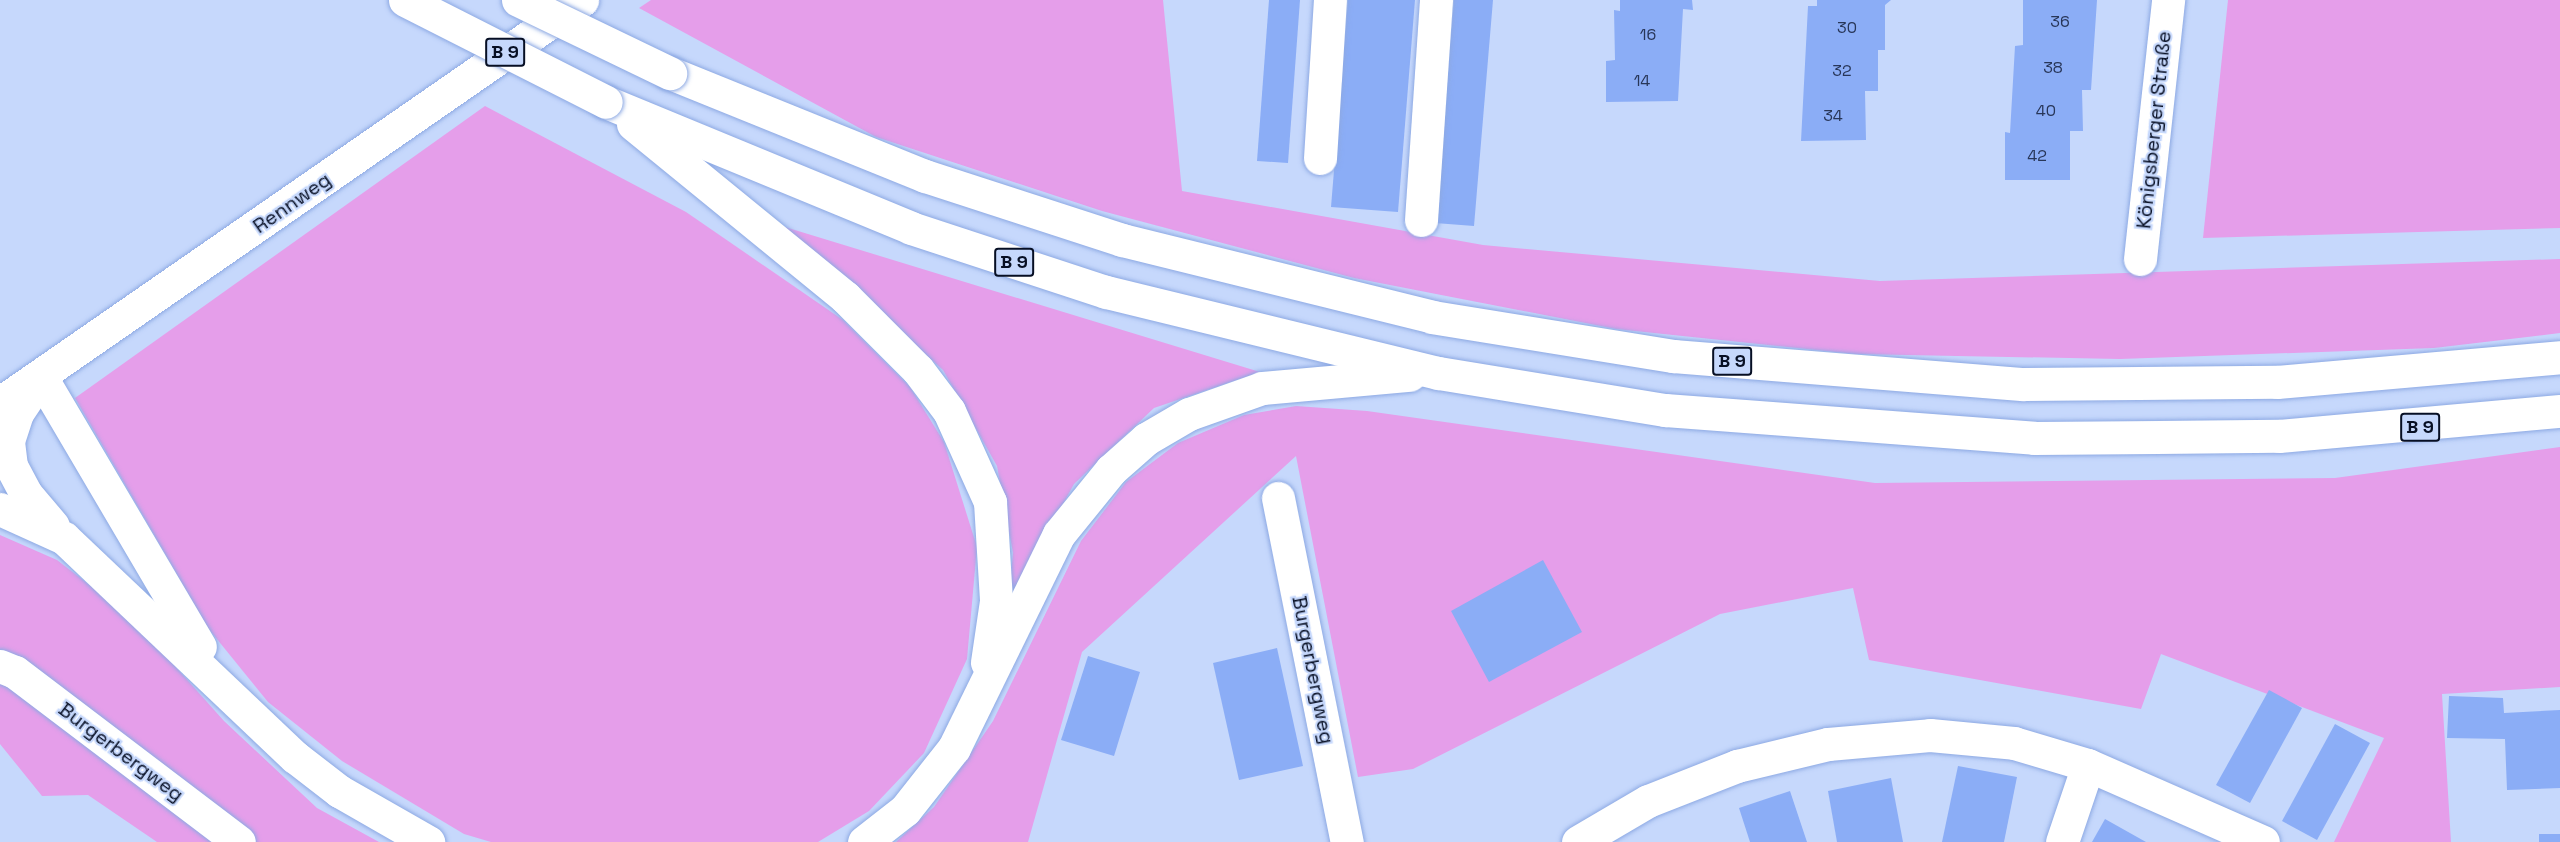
<!DOCTYPE html>
<meta charset="utf-8">
<style>
body{margin:0}
#map{position:relative;width:2560px;height:842px;overflow:hidden;background:#c6d8fc;font-family:"Space Grotesk",sans-serif}
div>[style]{position:absolute}
.green>*{inset:0;background:#e59eea}
.building>*{inset:0;background:#8badf6}
.roads{filter:drop-shadow(0 0 2px #8da9e3) drop-shadow(0 0 2px #8da9e3)}
.minor>*{height:33px;margin:-16.5px;padding:0 16.5px;transform-origin:16.5px;border-radius:16.5px;background:#fff}
.major>*{height:33px;margin:-16.5px;padding:0 16.5px;transform-origin:16.5px;border-radius:16.5px;background:#fff}
.highway>*{height:33px;margin:-16.5px;padding:0 16.5px;transform-origin:16.5px;border-radius:16.5px;background:#fff}
.bridges{filter:drop-shadow(0 0 2px #8da9e3) drop-shadow(0 0 2px #8da9e3)}
.highway-bridge>*{height:33px;margin:-16.5px;padding:0 16.5px;transform-origin:16.5px;border-radius:16.5px;background:#fff}
span{translate:-50% -50%;white-space:nowrap;text-align:center;line-height:1.15;-webkit-text-stroke:4.5px #c6d8fc;paint-order:stroke}
.number-label{font-size:16px;color:#283658}
.number-label span{-webkit-text-stroke-width:0}
.shield-label span{padding:2px 4px;background:#c6d8fc;border:2px solid;border-radius:4px;-webkit-text-stroke-width:0}
.shield-label{font-size:18px;color:#070f24;font-weight:700}
.street-label{font-size:20px;color:#070f24}
</style>
<div id="map">
<div class="green">
<div style="clip-path:polygon(651px 0,1163px 0,1182px 191px,1483px 245px,1880px 281px,2560px 259px,2560px 333px,2434px 348px,2120px 359px,1855px 354px,1616px 329px,1354px 278px,1102px 211px,876px 137px,639px 8px)"></div>
<div style="clip-path:polygon(2228px 0,2560px 0,2560px 228px,2203px 238px)"></div>
<div style="clip-path:polygon(485px 106px,686px 212px,843px 320px,910px 387px,944px 442px,977px 547px,967px 659px,924px 753px,869px 811px,818px 842px,491px 842px,464px 834px,342px 761px,268px 702px,208px 628px,75px 398px)"></div>
<div style="clip-path:polygon(785px 227px,1260px 372px,1154px 408px,1074px 484px,1008px 604px,1013px 553px,997px 466px,943px 370px)"></div>
<div style="clip-path:polygon(1296px 406px,1367px 411px,1875px 483px,2335px 478px,2560px 447px,2560px 687px,2442px 694px,2451px 842px,2334px 842px,2384px 738px,2161px 654px,2141px 709px,1869px 660px,1853px 588px,1720px 614px,1413px 769px,1358px 777px,1296px 456px,1082px 652px,1028px 842px,896px 842px,934px 807px,993px 721px,1081px 541px,1126px 482px,1178px 443px,1244px 415px)"></div>
<div style="clip-path:polygon(0 535px,57px 560px,131px 617px,224px 721px,317px 808px,379px 842px,157px 842px,88px 795px,42px 796px,0 744px)"></div>
</div>
<div class="building">
<div style="clip-path:polygon(1269px 0,1300px 0,1288px 163px,1257px 161px)"></div>
<div style="clip-path:polygon(1348px 0,1415px 0,1398px 212px,1331px 207px)"></div>
<div style="clip-path:polygon(1454px 0,1493px 0,1474px 226px,1435px 223px)"></div>
<div style="clip-path:polygon(1620px 0,1692px 0,1693px 10px,1683px 9px,1678px 101px,1606px 102px,1606px 61px,1615px 60px,1614px 10px,1620px 11px)"></div>
<div style="clip-path:polygon(1817px 0,1891px 0,1885px 5px,1885px 50px,1878px 50px,1878px 91px,1865px 91px,1866px 140px,1801px 141px,1808px 6px,1817px 6px)"></div>
<div style="clip-path:polygon(2023px 0,2097px 0,2091px 90px,2082px 90px,2083px 131px,2070px 131px,2070px 180px,2005px 180px,2005px 132px,2010px 133px,2015px 46px,2023px 45px)"></div>
<div style="clip-path:polygon(1543px 560px,1582px 632px,1489px 682px,1451px 611px)"></div>
<div style="clip-path:polygon(1277px 648px,1303px 766px,1239px 780px,1213px 663px)"></div>
<div style="clip-path:polygon(1088px 656px,1140px 672px,1114px 756px,1061px 740px)"></div>
<div style="clip-path:polygon(2269px 690px,2302px 708px,2250px 803px,2216px 785px)"></div>
<div style="clip-path:polygon(2449px 696px,2503px 698px,2504px 713px,2560px 710px,2560px 788px,2507px 790px,2505px 739px,2447px 738px)"></div>
<div style="clip-path:polygon(2335px 724px,2370px 743px,2317px 840px,2282px 821px)"></div>
<div style="clip-path:polygon(1958px 766px,2017px 777px,2004px 842px,1942px 842px)"></div>
<div style="clip-path:polygon(1891px 778px,1903px 842px,1837px 842px,1828px 791px)"></div>
<div style="clip-path:polygon(1790px 791px,1807px 842px,1750px 842px,1739px 808px)"></div>
<div style="clip-path:polygon(2105px 819px,2146px 842px,2092px 842px)"></div>
<div style="clip-path:polygon(2539px 834px,2560px 834px,2560px 842px,2539px 842px)"></div>
</div>
<div class="roads">
<div class="minor">
<div style="left:1320px;top:158px;width:158px;rotate:-86.4deg"></div>
<div style="left:1421px;top:220px;width:221px;rotate:-86.1deg"></div>
<div style="left:2140px;top:259px;width:261px;rotate:-83.8deg"></div>
<div style="left:1278px;top:498px;width:351px;rotate:78.7deg"></div>
<div style="left:0;top:666px;width:16px;rotate:22deg"></div>
<div style="left:15px;top:672px;width:281px;rotate:37.2deg"></div>
<div style="left:1578px;top:842px;width:81px;rotate:-30.4deg"></div>
<div style="left:1648px;top:801px;width:96px;rotate:-21.5deg"></div>
<div style="left:1737px;top:766px;width:94px;rotate:-13.6deg"></div>
<div style="left:1828px;top:744px;width:102px;rotate:-5deg"></div>
<div style="left:1930px;top:735px;width:84px;rotate:5.4deg"></div>
<div style="left:2014px;top:743px;width:77px;rotate:16.6deg"></div>
<div style="left:2088px;top:765px;width:191px;rotate:23.7deg"></div>
<div style="left:2062px;top:842px;width:81px;rotate:-71.3deg"></div>
</div>
<div class="major">
<div style="left:0;top:403px;width:708px;rotate:-34.7deg"></div>
</div>
<div class="highway">
<div style="left:670px;top:73px;width:275px;rotate:22deg"></div>
<div style="left:925px;top:176px;width:207px;rotate:18deg"></div>
<div style="left:1122px;top:240px;width:319px;rotate:13.9deg"></div>
<div style="left:1432px;top:317px;width:244px;rotate:9.2deg"></div>
<div style="left:1673px;top:356px;width:352px;rotate:4.6deg"></div>
<div style="left:2024px;top:384px;width:253px;rotate:-0.5deg"></div>
<div style="left:2277px;top:382px;width:284px;rotate:-5deg"></div>
<div style="left:606px;top:102px;width:330px;rotate:22.4deg"></div>
<div style="left:911px;top:228px;width:205px;rotate:18.2deg"></div>
<div style="left:1106px;top:292px;width:342px;rotate:13.7deg"></div>
<div style="left:1438px;top:373px;width:230px;rotate:9.3deg"></div>
<div style="left:1665px;top:410px;width:370px;rotate:4.3deg"></div>
<div style="left:2034px;top:438px;width:245px;rotate:-0.5deg"></div>
<div style="left:2279px;top:436px;width:282px;rotate:-5.1deg"></div>
<div style="left:633px;top:124px;width:274px;rotate:39.2deg"></div>
<div style="left:845px;top:297px;width:103px;rotate:45deg"></div>
<div style="left:918px;top:370px;width:51px;rotate:52.9deg"></div>
<div style="left:949px;top:411px;width:100px;rotate:65.7deg"></div>
<div style="left:990px;top:502px;width:99px;rotate:86.5deg"></div>
<div style="left:996px;top:601px;width:62px;rotate:98.4deg"></div>
<div style="left:0;top:509px;width:70px;rotate:24.4deg"></div>
<div style="left:64px;top:538px;width:318px;rotate:43.5deg"></div>
<div style="left:295px;top:757px;width:56px;rotate:37.7deg"></div>
<div style="left:339px;top:791px;width:103px;rotate:29.8deg"></div>
<div style="left:53px;top:526px;width:42px;rotate:-130.2deg"></div>
<div style="left:26px;top:494px;width:32px;rotate:-118deg"></div>
<div style="left:11px;top:466px;width:25px;rotate:-97deg"></div>
<div style="left:8px;top:441px;width:29px;rotate:-72deg"></div>
<div style="left:17px;top:413px;width:43px;rotate:-56.3deg"></div>
<div style="left:41px;top:377px;width:313px;rotate:59.5deg"></div>
<div style="left:864px;top:842px;width:52px;rotate:-38deg"></div>
<div style="left:905px;top:810px;width:79px;rotate:-51.7deg"></div>
<div style="left:954px;top:748px;width:238px;rotate:-63.9deg"></div>
<div style="left:1059px;top:534px;width:82px;rotate:-50.9deg"></div>
<div style="left:1111px;top:470px;width:47px;rotate:-41.5deg"></div>
<div style="left:1146px;top:439px;width:50px;rotate:-30.2deg"></div>
<div style="left:1189px;top:414px;width:77px;rotate:-19.6deg"></div>
<div style="left:1262px;top:388px;width:148px;rotate:-5.1deg"></div>
</div>
</div>
<div class="bridges">
<div class="highway-bridge">
<div style="left:405px;top:0;width:225px;rotate:26.9deg"></div>
<div style="left:518px;top:0;width:169px;rotate:25.7deg"></div>
</div>
</div>
<div class="number-label">
<span style="left:2060px;top:22px">36</span>
<span style="left:1847px;top:28px">30</span>
<span style="left:1648px;top:35px">16</span>
<span style="left:2053px;top:68px">38</span>
<span style="left:1842px;top:71px">32</span>
<span style="left:1642px;top:81px">14</span>
<span style="left:2046px;top:111px">40</span>
<span style="left:1833px;top:116px">34</span>
<span style="left:2037px;top:156px">42</span>
</div>
<div class="shield-label">
<span style="left:505px;top:52px">B 9</span>
<span style="left:1014px;top:262px">B 9</span>
<span style="left:1732px;top:361px">B 9</span>
<span style="left:2420px;top:427px">B 9</span>
</div>
<div class="street-label">
<span style="left:2154px;top:130px;rotate:-84deg">Königsberger Straße</span>
<span style="left:292px;top:203px;rotate:-35deg">Rennweg</span>
<span style="left:1313px;top:670px;rotate:79deg">Burgerbergweg</span>
<span style="left:121px;top:752px;rotate:37deg">Burgerbergweg</span>
</div>
</div>
